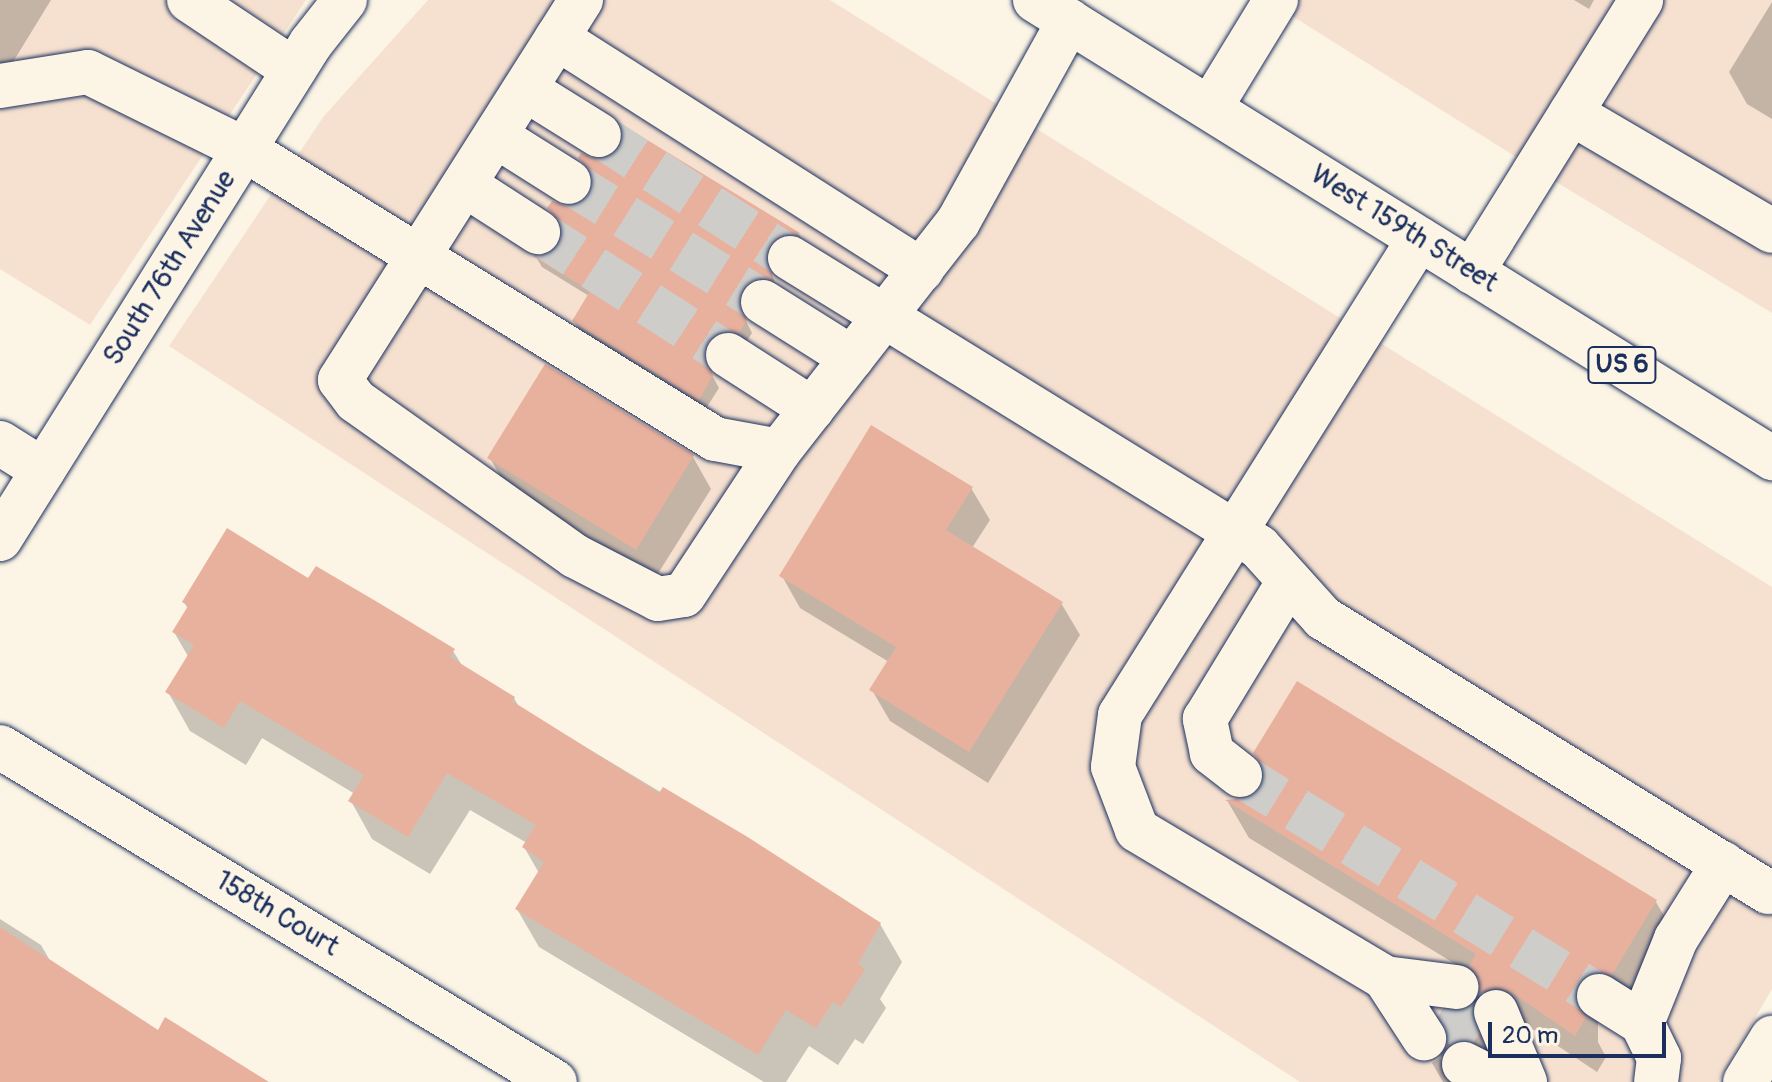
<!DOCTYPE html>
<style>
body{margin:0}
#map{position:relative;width:1772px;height:1082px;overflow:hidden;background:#fcf5e5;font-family:Pangolin,sans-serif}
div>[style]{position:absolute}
.built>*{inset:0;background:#f6e1d0}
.shadow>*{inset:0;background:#0003}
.building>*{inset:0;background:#e8b19e}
.minor-tunnel>*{height:44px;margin-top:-22px;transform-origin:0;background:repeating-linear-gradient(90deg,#cfcdca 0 44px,transparent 0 66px)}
.roads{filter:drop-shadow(0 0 2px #1b2f5e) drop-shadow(0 0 2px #1b2f5e)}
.minor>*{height:44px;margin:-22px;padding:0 22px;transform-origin:22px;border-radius:22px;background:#fcf5e5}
.major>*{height:44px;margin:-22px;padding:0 22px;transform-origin:22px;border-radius:22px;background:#fcf5e5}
span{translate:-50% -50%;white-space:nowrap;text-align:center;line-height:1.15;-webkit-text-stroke:6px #fcf5e5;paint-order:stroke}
.shield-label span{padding:2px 6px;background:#fcf5e5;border:2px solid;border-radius:6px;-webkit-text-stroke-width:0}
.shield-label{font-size:26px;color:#1b2f5e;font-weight:700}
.street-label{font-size:28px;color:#1b2f5e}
.scale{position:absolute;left:1488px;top:1022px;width:178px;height:36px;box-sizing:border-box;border:4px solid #1b2f5e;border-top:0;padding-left:10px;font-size:24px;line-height:28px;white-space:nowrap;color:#1b2f5e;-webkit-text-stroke:6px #fcf5e5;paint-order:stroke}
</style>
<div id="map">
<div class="built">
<div style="clip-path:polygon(0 0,306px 0,90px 325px,0 269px)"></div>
<div style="clip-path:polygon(428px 0,830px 0,1772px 587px,1772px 989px,1718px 1082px,1300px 1082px,169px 346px,324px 116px)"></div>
<div style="clip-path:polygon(1267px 0,1772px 0,1772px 313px,1548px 177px)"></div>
</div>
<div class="shadow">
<div style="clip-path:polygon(0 0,51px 0,5px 75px,0 72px)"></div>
<div style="clip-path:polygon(1574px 0,1594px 0,1589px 9px)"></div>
<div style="clip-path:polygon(1772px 2px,1772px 119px,1747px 104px,1729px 72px)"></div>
<div style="clip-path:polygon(623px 128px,799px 234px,804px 244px,774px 258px,771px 271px,777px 290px,747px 301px,743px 315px,752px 333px,745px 344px,712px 354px,708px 368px,719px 388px,705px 410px,581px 333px,574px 321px,589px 296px,542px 267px,536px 257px,550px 256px,561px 246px,562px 226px,550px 208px,569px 209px,592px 196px,593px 176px,580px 158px,612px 158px,623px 148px)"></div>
<div style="clip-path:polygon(693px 457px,711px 489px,654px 580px,508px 490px,490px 458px)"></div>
<div style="clip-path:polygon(971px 488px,990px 520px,972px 548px,1061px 603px,1080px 635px,988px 783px,890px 721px,872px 690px,889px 662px,800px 608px,782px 576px)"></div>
<div style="clip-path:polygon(309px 581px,453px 651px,463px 667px,514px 698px,519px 707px,880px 924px,902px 962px,880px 999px,886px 1008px,863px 1044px,855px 1039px,838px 1065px,809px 1046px,786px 1082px,764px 1082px,539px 947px,517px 909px,539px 873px,524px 847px,527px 843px,470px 810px,430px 874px,372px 839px,351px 801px,355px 794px,262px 738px,246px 765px,190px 731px,168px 692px,189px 658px,174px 632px,188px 609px,184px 602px)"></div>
<div style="clip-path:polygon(1255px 753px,1656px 902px,1678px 940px,1633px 1012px,1610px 1011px,1598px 1022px,1598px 1042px,1606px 1057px,1597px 1072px,1534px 1030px,1521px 1025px,1503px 1031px,1478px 978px,1249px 838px,1228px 802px,1249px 800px,1262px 791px,1265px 770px)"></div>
<div style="clip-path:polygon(0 919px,41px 945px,52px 964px,238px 1082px,0 1082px)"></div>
<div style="clip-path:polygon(1472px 1007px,1494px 1045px,1470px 1082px,1449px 1046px,1442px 1014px)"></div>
<div style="clip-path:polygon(1440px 1058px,1454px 1082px,1443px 1082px,1432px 1063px)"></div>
</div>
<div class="building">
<div style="clip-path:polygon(621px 124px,800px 233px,779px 236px,768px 246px,765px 258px,772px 279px,752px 280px,742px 289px,738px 302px,747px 320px,739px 333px,717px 333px,707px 342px,703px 355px,713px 375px,699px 400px,572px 321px,590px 291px,533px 256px,549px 254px,559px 245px,560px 221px,547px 208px,552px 201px,569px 207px,590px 195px,591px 171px,578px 158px,581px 153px,597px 160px,611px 157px,621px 147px)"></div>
<div style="clip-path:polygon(545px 364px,694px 455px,636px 550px,487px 458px)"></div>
<div style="clip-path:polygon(871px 425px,973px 487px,946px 530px,1063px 602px,969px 752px,869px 690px,896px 647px,779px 576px)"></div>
<div style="clip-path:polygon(227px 528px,308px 578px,316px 566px,379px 603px,455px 649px,450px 657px,515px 697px,512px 701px,659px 793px,663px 787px,746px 836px,881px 923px,858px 964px,865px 969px,841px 1007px,833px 1002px,816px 1028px,786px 1010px,758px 1055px,515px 909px,544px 862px,522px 847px,536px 825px,447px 773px,408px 837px,348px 801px,364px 775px,240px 701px,224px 728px,165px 692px,194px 645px,172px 632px,188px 606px,182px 602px)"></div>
<div style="clip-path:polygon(1297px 681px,1657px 900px,1612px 975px,1588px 974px,1578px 983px,1577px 1007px,1586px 1017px,1575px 1036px,1511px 992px,1498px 987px,1479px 994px,1479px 978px,1469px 966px,1476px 954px,1225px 800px,1249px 798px,1260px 790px,1263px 766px,1253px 753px)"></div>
<div style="clip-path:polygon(0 927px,158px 1030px,165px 1017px,269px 1082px,0 1082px)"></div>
<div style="clip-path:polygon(1473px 1005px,1480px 1038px,1447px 1047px,1441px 1010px,1465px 1010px)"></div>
</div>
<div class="minor-tunnel">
<div style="left:599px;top:135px;width:227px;rotate:32.8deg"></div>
<div style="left:569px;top:182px;width:228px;rotate:31.7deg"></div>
<div style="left:538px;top:232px;width:226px;rotate:32.9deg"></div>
<div style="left:1240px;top:775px;width:422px;rotate:31.6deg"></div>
<div style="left:1440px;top:1013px;width:48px;rotate:30.3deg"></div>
</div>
<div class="roads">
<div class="minor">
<div style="left:189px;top:0;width:126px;rotate:33.7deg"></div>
<div style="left:581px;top:0;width:450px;rotate:122.4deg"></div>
<div style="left:340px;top:380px;width:26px;rotate:53deg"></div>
<div style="left:356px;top:401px;width:268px;rotate:35.3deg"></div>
<div style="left:575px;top:556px;width:93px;rotate:27.4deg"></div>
<div style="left:658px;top:599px;width:26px;rotate:-9deg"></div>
<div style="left:684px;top:595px;width:173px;rotate:-56.6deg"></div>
<div style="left:557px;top:38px;width:432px;rotate:32.5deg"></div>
<div style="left:0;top:86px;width:89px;rotate:-9deg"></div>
<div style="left:88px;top:72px;width:174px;rotate:26.3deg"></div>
<div style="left:244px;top:149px;width:553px;rotate:31.62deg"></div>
<div style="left:715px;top:439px;width:65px;rotate:10.6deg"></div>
<div style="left:779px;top:451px;width:291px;rotate:-52deg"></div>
<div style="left:958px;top:222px;width:230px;rotate:-61.1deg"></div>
<div style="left:525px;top:89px;width:87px;rotate:31.9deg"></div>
<div style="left:1210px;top:108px;width:127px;rotate:-58.6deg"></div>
<div style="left:1571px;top:113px;width:233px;rotate:30.4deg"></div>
<div style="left:496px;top:136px;width:86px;rotate:32.2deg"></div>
<div style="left:465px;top:185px;width:87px;rotate:32.8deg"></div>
<div style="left:1419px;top:239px;width:562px;rotate:122.14deg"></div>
<div style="left:1120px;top:715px;width:52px;rotate:97.7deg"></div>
<div style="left:1113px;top:767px;width:67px;rotate:69.1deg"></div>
<div style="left:1137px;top:830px;width:289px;rotate:30.8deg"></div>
<div style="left:1385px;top:978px;width:72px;rotate:57deg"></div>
<div style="left:790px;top:258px;width:551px;rotate:31.64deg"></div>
<div style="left:1259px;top:547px;width:96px;rotate:48deg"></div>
<div style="left:1323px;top:618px;width:523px;rotate:31.62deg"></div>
<div style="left:1472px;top:272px;width:320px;rotate:-58.1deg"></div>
<div style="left:763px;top:302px;width:105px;rotate:32.2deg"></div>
<div style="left:728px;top:355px;width:100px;rotate:32.7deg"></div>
<div style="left:0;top:443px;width:51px;rotate:32.1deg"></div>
<div style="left:0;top:539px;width:585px;rotate:-57.91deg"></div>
<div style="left:311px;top:43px;width:55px;rotate:-51.7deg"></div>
<div style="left:0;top:747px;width:648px;rotate:31.12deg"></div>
<div style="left:1240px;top:775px;width:36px;rotate:-142deg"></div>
<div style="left:1212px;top:753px;width:35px;rotate:-102deg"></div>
<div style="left:1205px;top:719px;width:162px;rotate:-58.7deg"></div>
<div style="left:1385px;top:978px;width:72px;rotate:7.2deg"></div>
<div style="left:1599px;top:996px;width:51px;rotate:32.1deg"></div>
<div style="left:1642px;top:1023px;width:39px;rotate:64deg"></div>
<div style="left:1659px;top:1058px;width:24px;rotate:97deg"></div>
<div style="left:1496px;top:1012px;width:76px;rotate:67.5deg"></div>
<div style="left:1642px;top:1023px;width:91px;rotate:-68deg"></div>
<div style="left:1676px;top:939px;width:89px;rotate:-57.9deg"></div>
<div style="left:1464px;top:1064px;width:39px;rotate:27deg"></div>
<div style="left:1745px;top:1082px;width:52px;rotate:-58.5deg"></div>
</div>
<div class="major">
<div style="left:1035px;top:0;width:868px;rotate:31.86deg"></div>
</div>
</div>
<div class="shield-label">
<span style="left:1622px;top:365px">US 6</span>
</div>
<div class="street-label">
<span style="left:1404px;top:229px;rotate:32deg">West 159th Street</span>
<span style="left:170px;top:268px;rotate:-58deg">South 76th Avenue</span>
<span style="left:277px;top:914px;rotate:31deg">158th Court</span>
</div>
<div class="scale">20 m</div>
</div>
